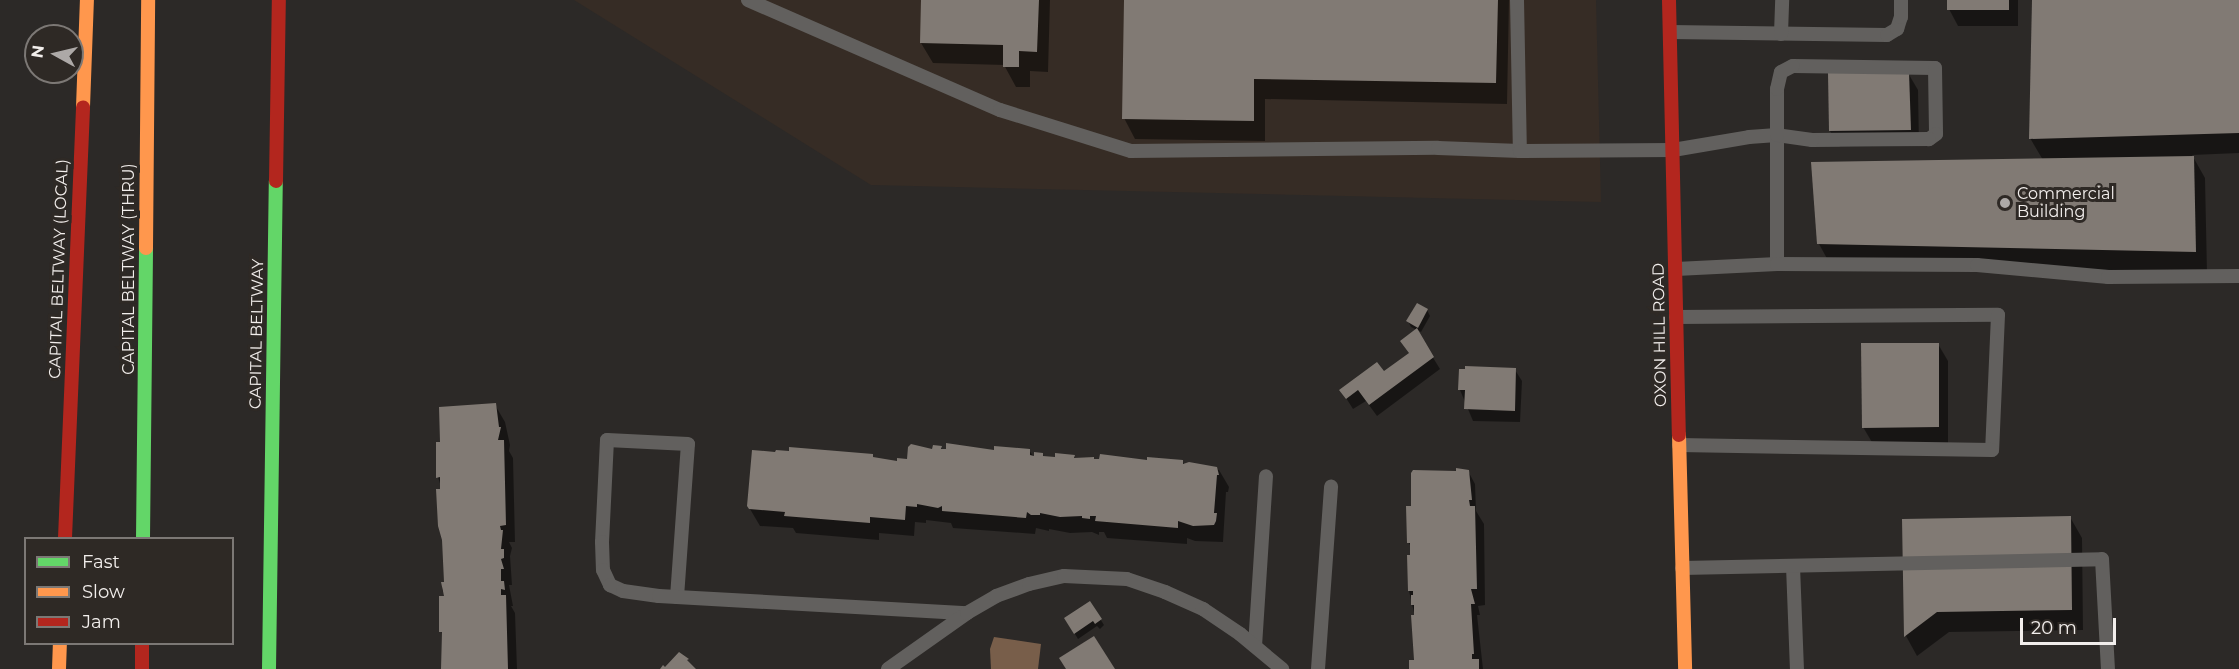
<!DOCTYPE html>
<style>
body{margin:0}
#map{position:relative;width:2239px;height:669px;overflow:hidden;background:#2c2927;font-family:Montserrat,sans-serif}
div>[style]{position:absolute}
.built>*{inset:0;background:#362c25}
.water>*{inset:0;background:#785e4a}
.shadow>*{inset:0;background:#0007}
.building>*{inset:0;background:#817a74}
.lane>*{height:14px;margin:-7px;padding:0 7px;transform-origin:7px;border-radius:7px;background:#62605e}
.fast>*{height:14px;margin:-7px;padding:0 7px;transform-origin:7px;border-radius:7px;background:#63d668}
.slow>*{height:14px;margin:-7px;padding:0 7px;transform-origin:7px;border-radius:7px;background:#ff974d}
.jam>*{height:14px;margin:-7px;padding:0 7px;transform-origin:7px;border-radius:7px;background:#b3261e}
.dots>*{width:16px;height:16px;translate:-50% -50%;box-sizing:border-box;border:3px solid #2e2925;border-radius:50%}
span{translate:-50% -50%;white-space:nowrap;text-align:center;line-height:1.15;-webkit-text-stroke:6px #2e2925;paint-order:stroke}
.poi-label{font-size:16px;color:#f2eeec}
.left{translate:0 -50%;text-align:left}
.street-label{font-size:16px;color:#f2eeec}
.legend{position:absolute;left:24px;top:537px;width:210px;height:108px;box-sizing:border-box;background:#2e2925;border:2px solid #7c7875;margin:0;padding:8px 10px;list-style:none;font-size:18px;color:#f2eeec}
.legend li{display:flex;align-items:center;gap:12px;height:30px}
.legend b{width:30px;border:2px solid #7c7875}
.north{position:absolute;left:24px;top:24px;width:60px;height:60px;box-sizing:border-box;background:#2e2925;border:2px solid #7c7875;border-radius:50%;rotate:278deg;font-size:16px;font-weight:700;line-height:24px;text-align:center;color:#f2eeec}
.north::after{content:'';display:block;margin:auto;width:21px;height:27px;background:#ada9a7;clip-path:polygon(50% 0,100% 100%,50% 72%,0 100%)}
.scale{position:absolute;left:2020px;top:618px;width:96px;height:27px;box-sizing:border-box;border:3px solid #f2eeec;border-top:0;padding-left:8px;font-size:18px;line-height:21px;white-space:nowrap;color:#f2eeec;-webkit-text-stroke:4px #2e2925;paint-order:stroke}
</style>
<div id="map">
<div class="built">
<div style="clip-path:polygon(574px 0,1596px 0,1601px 202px,871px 185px)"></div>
</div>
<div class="water">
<div style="clip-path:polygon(994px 637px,1041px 644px,1038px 669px,991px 669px,990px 649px)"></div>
</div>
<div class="shadow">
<div style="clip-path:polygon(922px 0,1050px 0,1048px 72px,1030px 71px,1030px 87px,1016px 87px,1004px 65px,933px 63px,921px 43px)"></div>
<div style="clip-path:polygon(1126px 0,1509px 0,1507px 104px,1265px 99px,1265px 141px,1135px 139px,1124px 118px)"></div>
<div style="clip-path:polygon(1949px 0,2018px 0,2018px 26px,1958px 26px,1949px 9px)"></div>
<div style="clip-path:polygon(2033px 0,2239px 0,2239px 153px,2192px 155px,2205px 178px,2207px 272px,1830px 264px,1819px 244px,2043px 160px,2030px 138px)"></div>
<div style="clip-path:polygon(1908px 73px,1918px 90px,1919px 146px,1840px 147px,1830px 131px)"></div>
<div style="clip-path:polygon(1427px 310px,1430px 316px,1421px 332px,1411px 327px,1408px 321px)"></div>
<div style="clip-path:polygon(1416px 330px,1440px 369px,1377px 416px,1366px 401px,1353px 409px,1341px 390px,1383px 373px,1410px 354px,1402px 341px)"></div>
<div style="clip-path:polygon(1938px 344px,1948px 361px,1948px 444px,1873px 444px,1863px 427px)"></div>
<div style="clip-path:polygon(1515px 370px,1522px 381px,1520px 422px,1473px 421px,1460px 390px)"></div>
<div style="clip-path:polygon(495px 405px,505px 422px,510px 445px,509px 451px,513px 458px,515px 542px,509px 542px,512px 548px,510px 556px,512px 585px,509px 585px,513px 606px,511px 606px,515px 613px,517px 669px,442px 669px,444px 636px,441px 631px,446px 597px,442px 590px,442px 583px,445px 583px,442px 490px,438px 477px,442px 443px)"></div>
<div style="clip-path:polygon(941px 447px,943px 451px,1029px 450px,1035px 459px,1043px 455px,1044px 458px,1074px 456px,1075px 459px,1095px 461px,1182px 461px,1185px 465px,1196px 464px,1219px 470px,1229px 487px,1228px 492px,1226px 492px,1223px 542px,1195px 541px,1187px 538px,1187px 544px,1107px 538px,1104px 532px,1099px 532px,1099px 535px,1092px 532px,1070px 533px,1049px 529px,1049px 531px,1036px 528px,1035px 534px,953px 528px,951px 523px,926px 520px,926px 523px,915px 522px,914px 536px,879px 533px,879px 540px,796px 533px,793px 528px,760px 526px,750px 509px,753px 452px,874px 458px,898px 463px)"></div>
<div style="clip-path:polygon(1458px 469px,1468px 471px,1475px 484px,1476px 511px,1484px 524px,1485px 605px,1478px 606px,1480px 615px,1477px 615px,1483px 669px,1411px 669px,1416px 662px,1415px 617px,1409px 591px,1412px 548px,1408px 542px,1414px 508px,1458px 473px)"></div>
<div style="clip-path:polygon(2070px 517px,2082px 538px,2083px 630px,1949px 632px,1917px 656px,1906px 636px,1904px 521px)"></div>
<div style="clip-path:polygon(1090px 603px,1104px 625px,1100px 629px,1097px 626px,1078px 639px,1066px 619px)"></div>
</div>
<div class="building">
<div style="clip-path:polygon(921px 0,1039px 0,1037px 52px,1019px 51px,1019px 67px,1003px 67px,1003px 45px,920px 43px)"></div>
<div style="clip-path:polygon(1124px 0,1498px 0,1496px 83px,1254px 79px,1254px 121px,1122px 119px)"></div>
<div style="clip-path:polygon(1947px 0,2009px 0,2009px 10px,1947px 10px)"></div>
<div style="clip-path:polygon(2032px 0,2239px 0,2239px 133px,2029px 139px)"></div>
<div style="clip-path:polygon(1909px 72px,1911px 130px,1829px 131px,1828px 73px)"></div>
<div style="clip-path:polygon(2194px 156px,2196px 252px,1817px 244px,1811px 162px)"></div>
<div style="clip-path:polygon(1417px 303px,1428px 309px,1418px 328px,1406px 321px)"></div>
<div style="clip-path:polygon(1417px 328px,1434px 357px,1369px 405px,1358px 390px,1346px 399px,1339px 390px,1377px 362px,1384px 371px,1409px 353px,1400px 341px)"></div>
<div style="clip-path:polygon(1861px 343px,1939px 343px,1939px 427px,1862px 428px)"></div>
<div style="clip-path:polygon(1465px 366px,1516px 368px,1515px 411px,1464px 409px,1465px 390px,1458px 390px,1459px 369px,1465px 369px)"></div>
<div style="clip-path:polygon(496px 403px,499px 427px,501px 427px,498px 440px,504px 440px,506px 525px,500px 526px,501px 530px,503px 530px,501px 549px,504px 549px,504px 558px,501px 559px,504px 569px,501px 569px,501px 581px,504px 581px,505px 590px,501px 589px,501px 595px,506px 595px,508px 669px,441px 669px,442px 632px,439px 632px,439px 596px,444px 596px,441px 582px,444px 582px,442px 540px,438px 526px,436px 489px,440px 489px,440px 477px,436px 478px,436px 442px,440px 442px,439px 407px)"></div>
<div style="clip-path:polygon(946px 443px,994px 450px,994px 446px,1030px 449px,1030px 455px,1034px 456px,1034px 452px,1043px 453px,1043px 456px,1055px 457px,1055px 453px,1075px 455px,1074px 458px,1094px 457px,1094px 459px,1099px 459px,1100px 454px,1147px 460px,1147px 457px,1183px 460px,1183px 464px,1189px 462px,1217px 467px,1219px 475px,1217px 475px,1214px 513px,1217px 513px,1216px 521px,1214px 525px,1193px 526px,1178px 521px,1178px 528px,1095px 521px,1096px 516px,1090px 516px,1090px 519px,1082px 518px,1082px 516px,1060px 517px,1040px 513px,1040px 515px,1031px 515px,1027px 512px,1026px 518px,942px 511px,942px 506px,938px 508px,917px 504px,917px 507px,906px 506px,905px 520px,870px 517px,870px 523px,784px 516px,785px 512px,749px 509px,747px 506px,752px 450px,775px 452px,776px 450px,789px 451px,789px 447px,873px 454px,873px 457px,897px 461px,897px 458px,907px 459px,908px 447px,911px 444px,932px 449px,933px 445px,942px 446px,941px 449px,946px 449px)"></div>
<div style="clip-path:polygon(1456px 468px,1469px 470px,1472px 500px,1469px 500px,1470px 506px,1475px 506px,1477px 589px,1471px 589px,1475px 604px,1471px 604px,1474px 654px,1472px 654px,1472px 659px,1479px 659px,1479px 669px,1409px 669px,1409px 660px,1414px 660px,1411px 615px,1414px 615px,1414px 605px,1411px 605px,1411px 595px,1413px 595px,1413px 591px,1408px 591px,1407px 555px,1410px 555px,1410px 543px,1407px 543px,1406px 506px,1411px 506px,1411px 473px,1413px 470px,1456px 471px)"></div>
<div style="clip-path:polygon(2071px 516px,2072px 610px,1937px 612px,1904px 637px,1902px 519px)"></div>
<div style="clip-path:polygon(1090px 601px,1102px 619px,1095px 624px,1093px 621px,1074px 634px,1064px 618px)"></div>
<div style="clip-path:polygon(1094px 636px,1115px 669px,1066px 669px,1059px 658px)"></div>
<div style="clip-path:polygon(679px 652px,689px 659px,687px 660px,696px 669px,660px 669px,663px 665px,665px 667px)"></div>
</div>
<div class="lane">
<div style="left:748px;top:0;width:275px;rotate:23.6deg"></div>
<div style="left:1000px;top:110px;width:137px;rotate:17.4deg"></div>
<div style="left:1131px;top:151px;width:307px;rotate:-0.6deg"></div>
<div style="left:1438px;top:148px;width:82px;rotate:2.1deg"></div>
<div style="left:1517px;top:0;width:151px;rotate:88.9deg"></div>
<div style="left:1520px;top:151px;width:153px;rotate:-0.4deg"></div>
<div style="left:1673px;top:150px;width:77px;rotate:-9.7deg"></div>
<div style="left:1749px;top:137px;width:28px;rotate:-4deg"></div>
<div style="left:1777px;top:135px;width:129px;rotate:90deg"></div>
<div style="left:1777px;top:264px;width:101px;rotate:177.2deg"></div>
<div style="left:1670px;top:32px;width:217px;rotate:0.8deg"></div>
<div style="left:1887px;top:35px;width:12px;rotate:-31deg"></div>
<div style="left:1897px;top:29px;width:13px;rotate:-72deg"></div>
<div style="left:1901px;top:17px;width:17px;rotate:-90deg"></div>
<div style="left:1781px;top:34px;width:34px;rotate:-88deg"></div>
<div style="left:1793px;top:66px;width:142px;rotate:0.8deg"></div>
<div style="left:1935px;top:68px;width:66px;rotate:89.1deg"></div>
<div style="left:1936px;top:134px;width:9px;rotate:144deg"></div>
<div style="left:1929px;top:139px;width:117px;rotate:179.5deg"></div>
<div style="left:1812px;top:140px;width:35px;rotate:-172deg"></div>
<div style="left:1777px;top:135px;width:46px;rotate:-90deg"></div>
<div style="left:1777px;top:89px;width:17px;rotate:-77deg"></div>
<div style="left:1781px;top:72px;width:13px;rotate:-27deg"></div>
<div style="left:1777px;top:264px;width:200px;rotate:0.3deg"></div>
<div style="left:1977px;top:265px;width:132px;rotate:5.2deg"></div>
<div style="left:2108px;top:277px;width:131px;rotate:-0.4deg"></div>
<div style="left:1676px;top:317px;width:322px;rotate:-0.4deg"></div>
<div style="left:1998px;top:315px;width:135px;rotate:92.5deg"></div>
<div style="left:1992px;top:450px;width:313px;rotate:-179.1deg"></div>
<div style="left:1793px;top:566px;width:103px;rotate:87.8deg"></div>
<div style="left:1682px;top:568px;width:420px;rotate:-1.2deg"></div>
<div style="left:2102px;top:559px;width:110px;rotate:86.9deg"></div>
<div style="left:677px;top:597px;width:153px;rotate:-85.9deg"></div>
<div style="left:688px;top:444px;width:81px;rotate:-177.2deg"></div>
<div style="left:607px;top:440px;width:102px;rotate:92.8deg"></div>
<div style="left:602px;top:542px;width:28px;rotate:88deg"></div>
<div style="left:603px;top:570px;width:17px;rotate:65deg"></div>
<div style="left:610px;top:585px;width:14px;rotate:25deg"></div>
<div style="left:623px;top:591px;width:36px;rotate:8deg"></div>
<div style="left:659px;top:596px;width:308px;rotate:3.2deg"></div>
<div style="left:1255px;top:646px;width:170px;rotate:-86.3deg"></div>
<div style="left:888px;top:669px;width:97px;rotate:-35.3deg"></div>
<div style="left:967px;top:613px;width:34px;rotate:-30deg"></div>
<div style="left:996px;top:596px;width:35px;rotate:-20deg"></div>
<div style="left:1029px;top:584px;width:36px;rotate:-13deg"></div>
<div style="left:1064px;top:576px;width:63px;rotate:2.7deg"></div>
<div style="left:1127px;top:579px;width:40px;rotate:18.9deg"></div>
<div style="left:1165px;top:592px;width:42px;rotate:24.1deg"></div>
<div style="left:1203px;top:609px;width:45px;rotate:34deg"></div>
<div style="left:1240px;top:634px;width:55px;rotate:39.8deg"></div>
<div style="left:1318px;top:669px;width:183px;rotate:-85.9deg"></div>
</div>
<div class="fast">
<div style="left:143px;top:538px;width:290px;rotate:-89.4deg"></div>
<div style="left:269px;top:669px;width:488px;rotate:-89.2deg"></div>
</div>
<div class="slow">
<div style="left:83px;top:107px;width:107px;rotate:-87.9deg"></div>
<div style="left:146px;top:248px;width:248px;rotate:-89.5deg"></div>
<div style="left:1679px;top:435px;width:234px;rotate:88.5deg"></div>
<div style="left:59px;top:669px;width:25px;rotate:-88deg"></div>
</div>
<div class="jam">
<div style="left:1669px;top:0;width:435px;rotate:88.7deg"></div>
<div style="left:276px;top:181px;width:181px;rotate:-89.1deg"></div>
<div style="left:65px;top:538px;width:431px;rotate:-87.6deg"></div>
<div style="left:142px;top:644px;width:25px;rotate:90deg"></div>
</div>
<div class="dots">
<div style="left:2005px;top:203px;background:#ada9a7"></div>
</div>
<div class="poi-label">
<span class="left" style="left:2017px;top:203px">Commercial<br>Building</span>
</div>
<div class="street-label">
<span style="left:59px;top:269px;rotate:-88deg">CAPITAL BELTWAY (LOCAL)</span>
<span style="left:129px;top:269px;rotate:-90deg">CAPITAL BELTWAY (THRU)</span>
<span style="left:257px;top:334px;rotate:-89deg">CAPITAL BELTWAY</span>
<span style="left:1660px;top:335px;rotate:-91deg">OXON HILL ROAD</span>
</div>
<ul class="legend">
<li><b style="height:8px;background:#63d668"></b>Fast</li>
<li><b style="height:8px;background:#ff974d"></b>Slow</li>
<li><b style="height:8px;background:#b3261e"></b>Jam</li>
</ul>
<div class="north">N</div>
<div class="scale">20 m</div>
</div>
